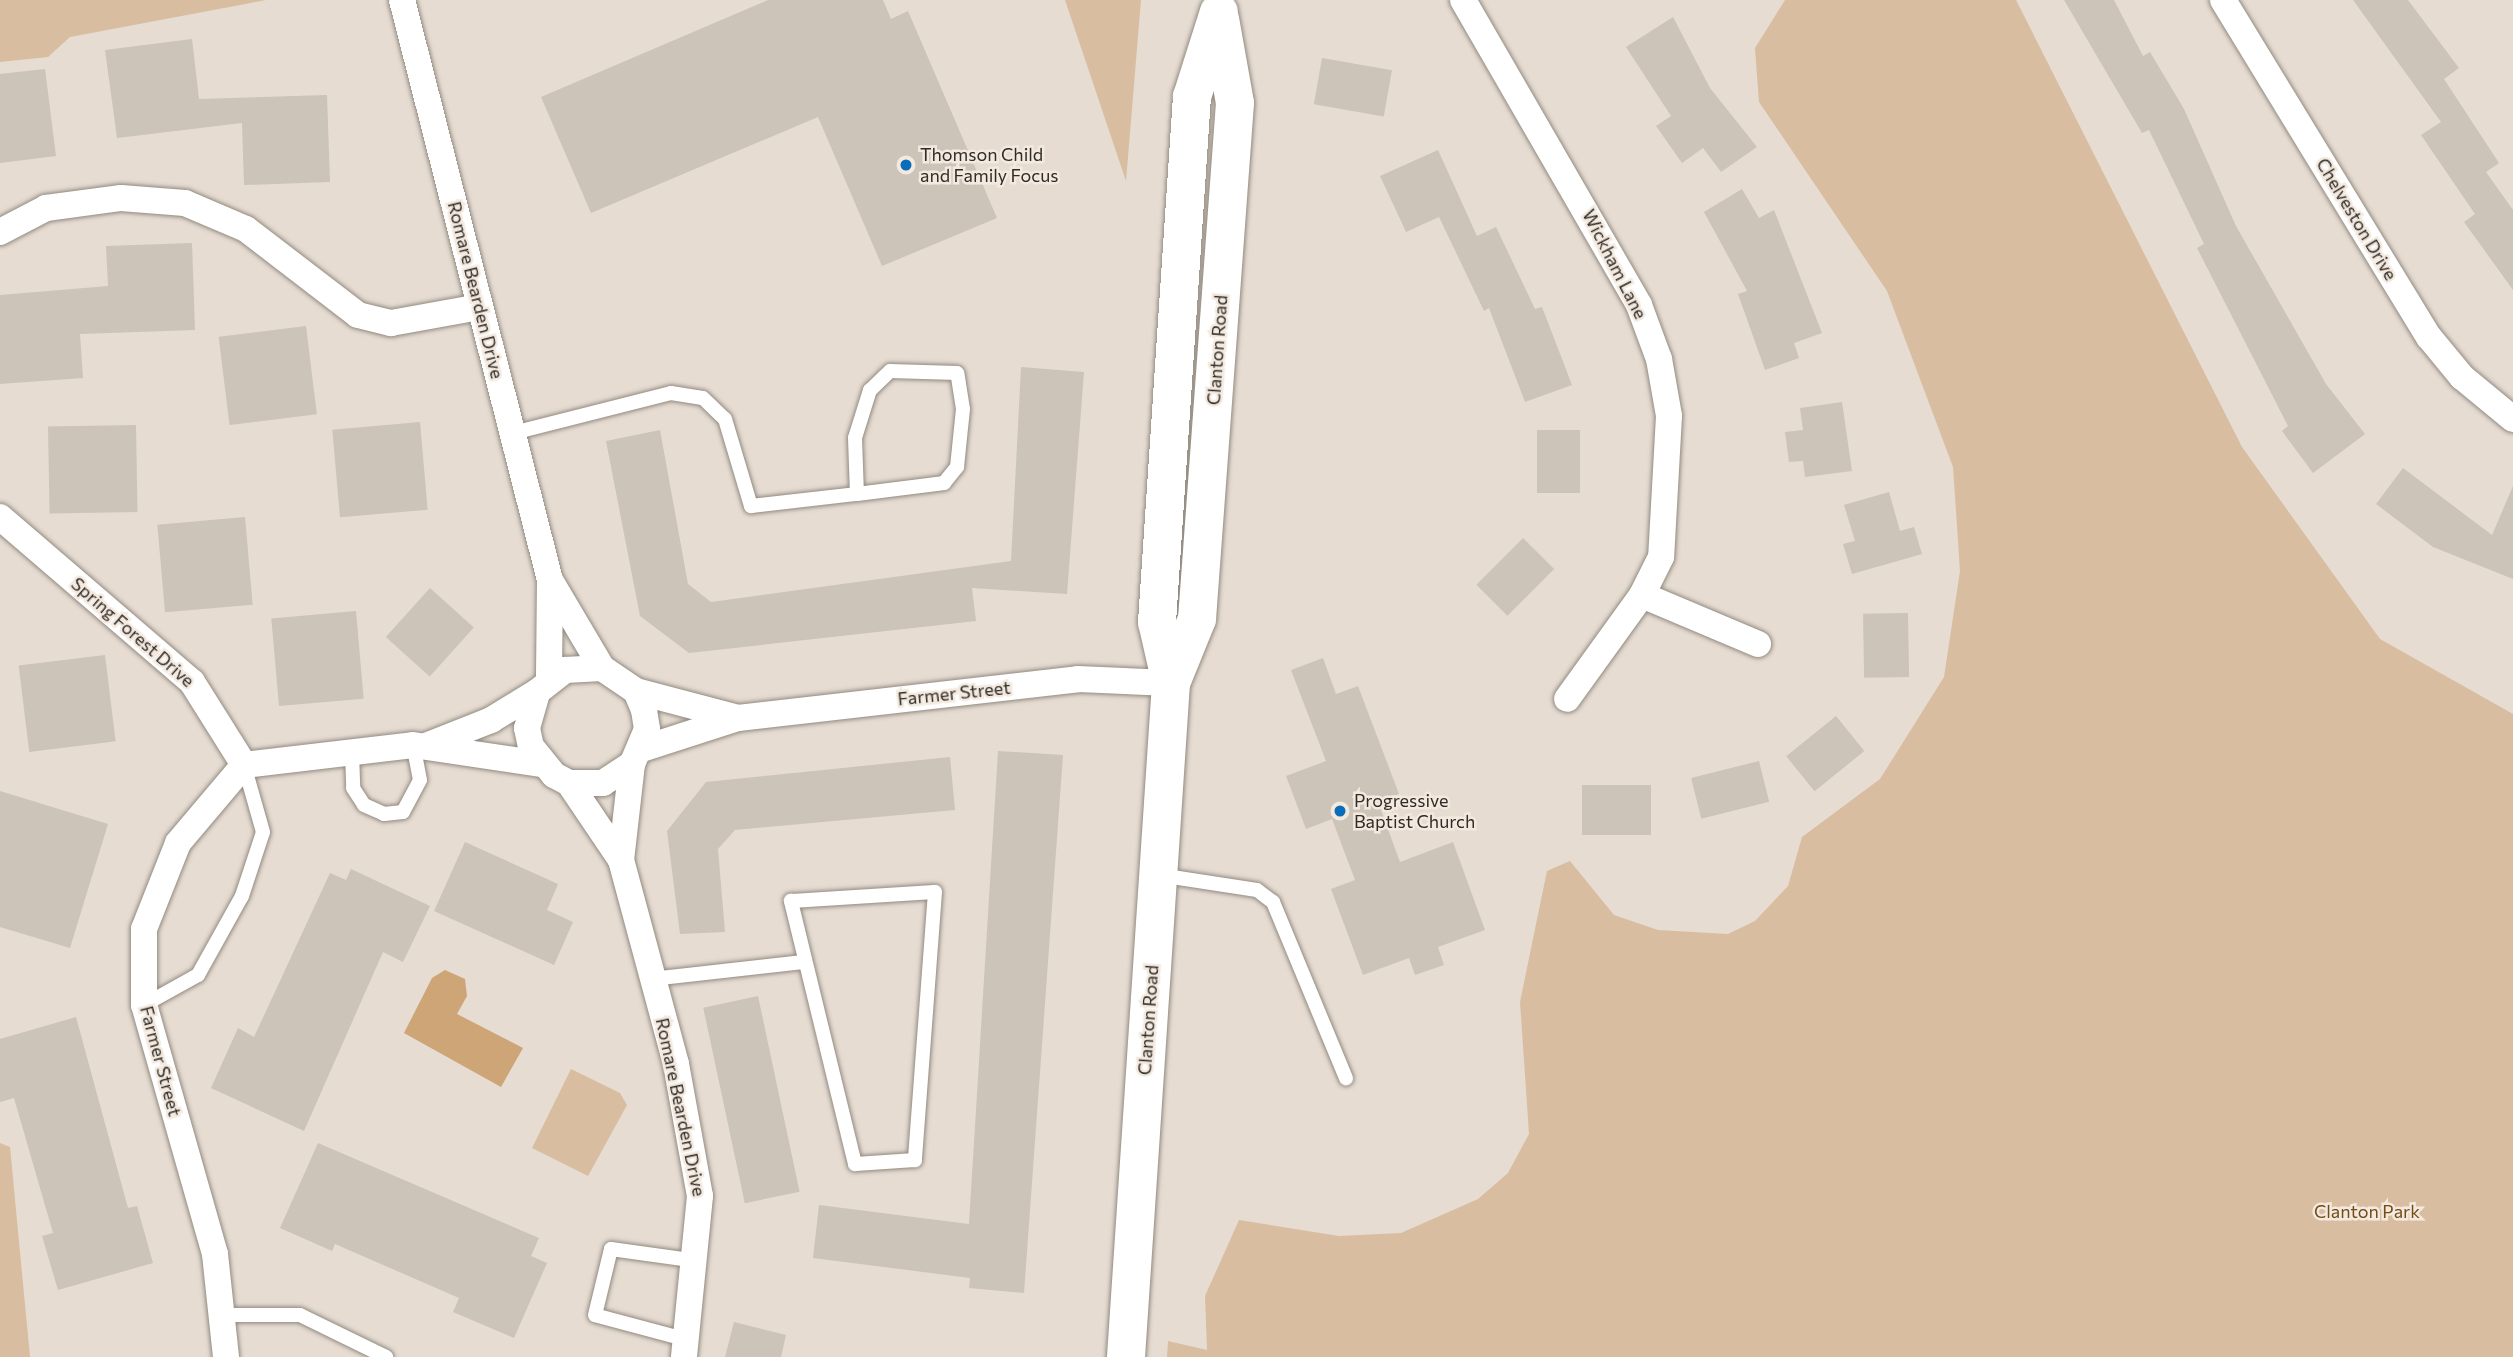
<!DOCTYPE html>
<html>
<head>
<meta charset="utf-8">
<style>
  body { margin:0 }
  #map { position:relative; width:2513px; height:1357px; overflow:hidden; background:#e6dcd2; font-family:Commissioner,sans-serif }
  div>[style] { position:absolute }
  .green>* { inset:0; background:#d8bda0 }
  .water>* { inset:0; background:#cda577 }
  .building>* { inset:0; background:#ccc3b9; transform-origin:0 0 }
  .roads { filter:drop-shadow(0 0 2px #928a80) drop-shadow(0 0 2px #928a80) }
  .service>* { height:14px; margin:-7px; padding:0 7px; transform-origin:7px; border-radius:7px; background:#fff }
  .minor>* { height:26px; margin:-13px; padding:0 13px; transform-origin:13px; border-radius:13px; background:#fff }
  .secondary>* { height:38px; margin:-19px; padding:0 19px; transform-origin:19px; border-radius:19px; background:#fff }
  .dots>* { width:19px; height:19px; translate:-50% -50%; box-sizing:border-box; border:4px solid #f3e9df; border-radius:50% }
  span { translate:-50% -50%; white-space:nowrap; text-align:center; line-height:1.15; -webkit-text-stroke:5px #f3e9df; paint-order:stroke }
  .poi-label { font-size:18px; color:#2f2c28 }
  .left { translate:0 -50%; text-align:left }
  .street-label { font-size:18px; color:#2f2c28 }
  .park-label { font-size:18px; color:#734b15 }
</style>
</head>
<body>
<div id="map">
  <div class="green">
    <i style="clip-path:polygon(0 0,266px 0,70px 37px,48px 57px,0 62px)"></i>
    <i style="clip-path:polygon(1065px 0,1141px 0,1126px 181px)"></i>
    <i style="clip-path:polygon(1785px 0,2016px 0,2242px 447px,2380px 639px,2513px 714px,2513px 1357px,1167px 1357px,1168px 1341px,1207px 1350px,1205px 1296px,1239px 1220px,1339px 1236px,1401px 1233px,1478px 1199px,1508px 1173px,1529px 1134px,1520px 1002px,1547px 871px,1570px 861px,1614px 915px,1658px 930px,1728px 934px,1755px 921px,1788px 886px,1802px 837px,1880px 779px,1944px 677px,1960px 571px,1953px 467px,1887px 291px,1759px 102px,1755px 48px)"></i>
    <i style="clip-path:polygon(571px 1069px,620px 1093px,627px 1105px,588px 1176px,532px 1148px)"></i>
    <i style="clip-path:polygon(0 1143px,10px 1147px,30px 1357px,0 1357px)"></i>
  </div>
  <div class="water">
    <i style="clip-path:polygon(445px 970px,465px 979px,467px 996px,457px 1014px,523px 1048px,501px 1087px,404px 1033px,432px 978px)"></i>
  </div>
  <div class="building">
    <i style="clip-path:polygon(768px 0,883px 0,891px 19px,908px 11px,997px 218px,882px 266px,818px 117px,591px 213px,541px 97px)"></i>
    <i style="clip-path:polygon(2064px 0,2114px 0,2143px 56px,2150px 52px,2184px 109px,2236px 226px,2326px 384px,2365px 434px,2313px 473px,2282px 431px,2288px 426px,2197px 248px,2204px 244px,2149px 130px,2142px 133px)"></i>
    <i style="clip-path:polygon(2353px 0,2408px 0,2459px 68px,2444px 79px,2499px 163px,2486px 172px,2513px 210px,2513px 290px,2464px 222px,2475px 214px,2421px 135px,2441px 122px)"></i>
    <i style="clip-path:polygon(1673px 17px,1710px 88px,1757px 147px,1721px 172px,1703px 148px,1682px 163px,1656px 126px,1671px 116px,1626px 47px)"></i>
    <i style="clip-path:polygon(192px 39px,199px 99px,327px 95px,330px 182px,244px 185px,242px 123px,117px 138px,105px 50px)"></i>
    <i style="left:1322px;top:58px;width:71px;height:47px;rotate:10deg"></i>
    <i style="clip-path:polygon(45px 69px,56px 156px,0 163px,0 74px)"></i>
    <i style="clip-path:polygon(1438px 150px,1477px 236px,1496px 227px,1535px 309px,1542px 307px,1572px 385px,1525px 402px,1489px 308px,1484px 311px,1439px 217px,1406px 232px,1380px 176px)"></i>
    <i style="clip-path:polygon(1742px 189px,1759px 218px,1774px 210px,1822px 333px,1794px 343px,1799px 358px,1765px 370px,1738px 294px,1747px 291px,1704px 212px)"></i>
    <i style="clip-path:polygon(192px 243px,195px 330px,80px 334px,83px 378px,0 384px,0 295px,108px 286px,106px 246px)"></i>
    <i style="left:306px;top:326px;width:89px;height:88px;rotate:83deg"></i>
    <i style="clip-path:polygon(1021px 367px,1084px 372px,1067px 594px,972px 588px,976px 621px,689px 653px,640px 616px,606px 441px,660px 430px,688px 584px,711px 602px,1011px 561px)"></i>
    <i style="clip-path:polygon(1842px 402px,1852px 471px,1805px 477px,1803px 461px,1789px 462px,1785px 432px,1803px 430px,1800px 408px)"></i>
    <i style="left:420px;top:422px;width:88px;height:88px;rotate:85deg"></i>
    <i style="left:136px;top:425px;width:87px;height:88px;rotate:89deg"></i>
    <i style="left:1537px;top:430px;width:43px;height:63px"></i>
    <i style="clip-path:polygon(2403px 468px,2492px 535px,2513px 486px,2513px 579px,2433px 547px,2376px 504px)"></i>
    <i style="clip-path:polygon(1889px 492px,1900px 531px,1914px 527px,1922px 554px,1852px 574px,1843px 544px,1855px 541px,1844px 505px)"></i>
    <i style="left:245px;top:517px;width:88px;height:88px;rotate:85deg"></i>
    <i style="left:1523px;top:538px;width:44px;height:66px;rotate:45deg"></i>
    <i style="left:430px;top:588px;width:59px;height:66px;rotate:42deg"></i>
    <i style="left:356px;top:611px;width:88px;height:85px;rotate:85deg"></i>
    <i style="left:1908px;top:613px;width:64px;height:45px;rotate:89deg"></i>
    <i style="left:105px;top:655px;width:87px;height:87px;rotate:83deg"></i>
    <i style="clip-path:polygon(1323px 658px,1336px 694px,1358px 686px,1399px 794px,1378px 802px,1400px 862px,1453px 842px,1485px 930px,1438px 947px,1444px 965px,1415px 975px,1409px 958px,1363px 975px,1331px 889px,1355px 880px,1332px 819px,1306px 829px,1286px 776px,1326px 761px,1291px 670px)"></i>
    <i style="left:1836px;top:716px;width:45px;height:64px;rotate:51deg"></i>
    <i style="clip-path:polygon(998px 751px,1063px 755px,1024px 1293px,969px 1288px,970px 1278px,813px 1258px,819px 1205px,969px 1224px)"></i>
    <i style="clip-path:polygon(950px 757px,955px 810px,735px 830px,718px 849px,725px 932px,680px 934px,667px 831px,706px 782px)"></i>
    <i style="left:1759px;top:761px;width:42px;height:70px;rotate:76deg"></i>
    <i style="left:1582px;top:785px;width:69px;height:50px"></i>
    <i style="clip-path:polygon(0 791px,108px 824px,70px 948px,0 927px)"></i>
    <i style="clip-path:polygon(465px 842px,558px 884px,547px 910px,573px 922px,554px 965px,434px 911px)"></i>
    <i style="clip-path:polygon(351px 869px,430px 906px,403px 962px,383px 952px,304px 1131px,211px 1088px,238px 1028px,254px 1037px,330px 873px,346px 880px)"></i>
    <i style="left:758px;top:996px;width:200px;height:56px;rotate:78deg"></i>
    <i style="clip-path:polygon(76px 1017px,128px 1208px,137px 1206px,153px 1263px,58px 1290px,42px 1236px,53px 1233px,14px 1098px,0 1102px,0 1039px)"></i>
    <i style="clip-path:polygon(318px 1143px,539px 1238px,531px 1256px,547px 1263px,514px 1338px,453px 1312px,459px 1298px,335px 1244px,332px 1251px,280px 1228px)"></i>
    <i style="clip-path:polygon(734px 1322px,786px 1335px,781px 1357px,725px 1357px)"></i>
  </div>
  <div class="roads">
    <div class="service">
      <i style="left:513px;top:433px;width:163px;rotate:-14.2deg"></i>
      <i style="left:671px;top:393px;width:32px;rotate:9deg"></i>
      <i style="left:703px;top:398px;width:30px;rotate:44deg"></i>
      <i style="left:725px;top:419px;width:91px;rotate:73.4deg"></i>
      <i style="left:751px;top:506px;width:107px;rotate:-6.5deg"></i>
      <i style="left:857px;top:494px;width:88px;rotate:-7.2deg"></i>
      <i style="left:944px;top:483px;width:21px;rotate:-51deg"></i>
      <i style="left:957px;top:467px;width:58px;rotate:-84.1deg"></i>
      <i style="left:963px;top:409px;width:36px;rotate:-99deg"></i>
      <i style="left:957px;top:373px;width:67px;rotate:-178.3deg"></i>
      <i style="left:890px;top:371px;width:28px;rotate:136deg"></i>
      <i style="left:870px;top:390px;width:50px;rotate:107.4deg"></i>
      <i style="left:855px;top:438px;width:56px;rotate:88deg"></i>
      <i style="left:352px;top:752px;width:36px;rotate:88deg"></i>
      <i style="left:353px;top:788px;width:20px;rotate:57deg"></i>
      <i style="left:364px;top:805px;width:22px;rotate:24deg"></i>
      <i style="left:384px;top:814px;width:19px;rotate:-6deg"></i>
      <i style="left:403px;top:812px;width:36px;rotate:-62deg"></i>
      <i style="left:420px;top:780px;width:36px;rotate:-101deg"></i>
      <i style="left:1159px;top:875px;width:99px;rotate:8.7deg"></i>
      <i style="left:1257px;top:890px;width:20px;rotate:37deg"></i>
      <i style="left:1273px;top:902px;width:191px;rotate:67.5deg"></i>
      <i style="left:935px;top:892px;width:269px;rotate:94.3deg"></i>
      <i style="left:915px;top:1160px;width:60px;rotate:176.2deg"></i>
      <i style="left:855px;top:1164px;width:271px;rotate:-103.7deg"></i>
      <i style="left:791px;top:901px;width:144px;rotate:-3.6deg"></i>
      <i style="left:652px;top:979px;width:152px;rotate:-6.4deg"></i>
      <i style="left:144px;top:1005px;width:62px;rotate:-29.1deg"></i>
      <i style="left:198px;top:975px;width:90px;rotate:-60.9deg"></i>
      <i style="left:242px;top:896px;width:67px;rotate:-71.8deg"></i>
      <i style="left:263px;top:832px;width:70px;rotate:-105.8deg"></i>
      <i style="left:223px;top:1315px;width:77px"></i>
      <i style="left:300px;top:1315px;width:96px;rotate:26deg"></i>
      <i style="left:688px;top:1340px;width:96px;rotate:-165deg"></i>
      <i style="left:595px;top:1315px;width:68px;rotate:-76.4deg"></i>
      <i style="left:611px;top:1249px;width:87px;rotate:7.9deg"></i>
    </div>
    <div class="minor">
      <i style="left:402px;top:0;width:599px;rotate:75.69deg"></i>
      <i style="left:550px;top:580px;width:99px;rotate:90.6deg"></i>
      <i style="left:1463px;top:0;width:352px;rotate:60deg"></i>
      <i style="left:1639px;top:305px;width:58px;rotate:69.7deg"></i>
      <i style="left:1659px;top:359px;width:58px;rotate:80deg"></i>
      <i style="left:1669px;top:416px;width:141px;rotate:93.2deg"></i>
      <i style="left:1661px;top:557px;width:42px;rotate:116.6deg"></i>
      <i style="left:1642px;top:595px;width:128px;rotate:125.8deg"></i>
      <i style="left:2223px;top:0;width:395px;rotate:58.6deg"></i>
      <i style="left:2429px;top:337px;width:52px;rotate:50.5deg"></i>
      <i style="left:2462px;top:377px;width:66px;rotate:39.5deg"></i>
      <i style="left:0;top:232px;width:52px;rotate:-27.6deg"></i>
      <i style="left:46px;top:208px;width:76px;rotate:-7.6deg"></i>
      <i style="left:121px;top:198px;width:64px;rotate:4.5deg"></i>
      <i style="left:185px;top:203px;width:66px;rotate:23.1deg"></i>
      <i style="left:246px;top:229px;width:141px;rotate:37.5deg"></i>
      <i style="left:358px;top:315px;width:34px;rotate:14deg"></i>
      <i style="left:391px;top:323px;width:90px;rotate:-10.2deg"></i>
      <i style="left:0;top:517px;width:253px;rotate:40.7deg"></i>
      <i style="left:192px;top:682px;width:98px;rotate:57.9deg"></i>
      <i style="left:550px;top:580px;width:102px;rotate:59.4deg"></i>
      <i style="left:1642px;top:595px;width:126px;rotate:22.9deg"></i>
      <i style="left:636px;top:691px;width:106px;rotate:14.8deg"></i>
      <i style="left:428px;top:745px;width:68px;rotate:-21.6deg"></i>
      <i style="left:491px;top:720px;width:54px;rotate:-31.3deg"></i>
      <i style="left:642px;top:749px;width:101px;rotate:-17.9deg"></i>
      <i style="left:738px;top:718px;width:342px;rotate:-6.5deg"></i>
      <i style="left:1078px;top:679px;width:93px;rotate:2.5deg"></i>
      <i style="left:632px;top:764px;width:35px;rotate:147deg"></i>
      <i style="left:603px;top:783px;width:34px;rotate:180deg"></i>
      <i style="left:569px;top:783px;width:17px;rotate:-152deg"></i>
      <i style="left:554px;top:775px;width:36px;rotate:-129deg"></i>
      <i style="left:531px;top:747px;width:19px;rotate:-102deg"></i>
      <i style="left:527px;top:728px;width:37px;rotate:-74deg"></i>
      <i style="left:537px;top:692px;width:36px;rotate:-38deg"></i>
      <i style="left:565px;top:670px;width:37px;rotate:-3deg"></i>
      <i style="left:602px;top:668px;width:41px;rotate:34.1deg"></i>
      <i style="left:636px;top:691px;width:21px;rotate:67deg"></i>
      <i style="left:644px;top:710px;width:19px;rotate:81deg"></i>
      <i style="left:647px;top:729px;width:38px;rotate:113deg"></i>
      <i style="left:632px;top:764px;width:97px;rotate:96.5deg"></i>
      <i style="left:621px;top:860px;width:211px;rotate:74.9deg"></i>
      <i style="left:676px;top:1064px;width:134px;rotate:79.7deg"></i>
      <i style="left:700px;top:1196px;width:162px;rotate:95.7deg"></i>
      <i style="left:569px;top:783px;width:93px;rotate:56deg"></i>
      <i style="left:226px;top:1357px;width:104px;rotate:-96.1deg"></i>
      <i style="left:215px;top:1254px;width:259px;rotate:-105.9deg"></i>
      <i style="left:144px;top:1005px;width:76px;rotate:-90deg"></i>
      <i style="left:144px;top:929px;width:92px;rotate:-68.4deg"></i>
      <i style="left:178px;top:843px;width:102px;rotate:-49.8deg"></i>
      <i style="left:244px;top:765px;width:170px;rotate:-6.7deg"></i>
      <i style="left:413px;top:745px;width:129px;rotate:8.4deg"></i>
    </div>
    <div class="secondary">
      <i style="left:1171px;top:683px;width:69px;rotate:-67.9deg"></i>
      <i style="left:1197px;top:619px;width:517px;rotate:-85.79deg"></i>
      <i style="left:1235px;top:103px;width:85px;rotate:-100.1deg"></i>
      <i style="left:1126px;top:1357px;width:676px;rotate:-86.18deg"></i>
      <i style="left:1171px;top:683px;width:63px;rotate:-102.9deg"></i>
      <i style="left:1157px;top:622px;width:526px;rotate:-86.19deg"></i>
      <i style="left:1192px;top:97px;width:89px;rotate:-72.4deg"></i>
    </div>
  </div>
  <div class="dots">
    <i style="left:906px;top:165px;background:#096db9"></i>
    <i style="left:1340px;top:811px;background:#096db9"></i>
  </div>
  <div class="poi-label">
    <span class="left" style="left:920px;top:165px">Thomson Child<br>and Family Focus</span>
    <span class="left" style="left:1354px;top:811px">Progressive<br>Baptist Church</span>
  </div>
  <div class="street-label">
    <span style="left:2357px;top:219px;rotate:59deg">Chelveston Drive</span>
    <span style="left:1615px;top:264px;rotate:63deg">Wickham Lane</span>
    <span style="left:476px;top:290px;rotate:76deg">Romare Bearden Drive</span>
    <span style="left:1217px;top:350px;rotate:-86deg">Clanton Road</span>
    <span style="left:133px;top:632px;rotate:41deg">Spring Forest Drive</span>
    <span style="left:954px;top:693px;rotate:-6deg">Farmer Street</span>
    <span style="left:1148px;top:1020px;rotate:-86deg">Clanton Road</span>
    <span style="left:161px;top:1061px;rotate:75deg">Farmer Street</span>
    <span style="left:681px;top:1107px;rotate:78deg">Romare Bearden Drive</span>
  </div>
  <div class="park-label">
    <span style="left:2367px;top:1211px">Clanton Park</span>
  </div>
</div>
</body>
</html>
